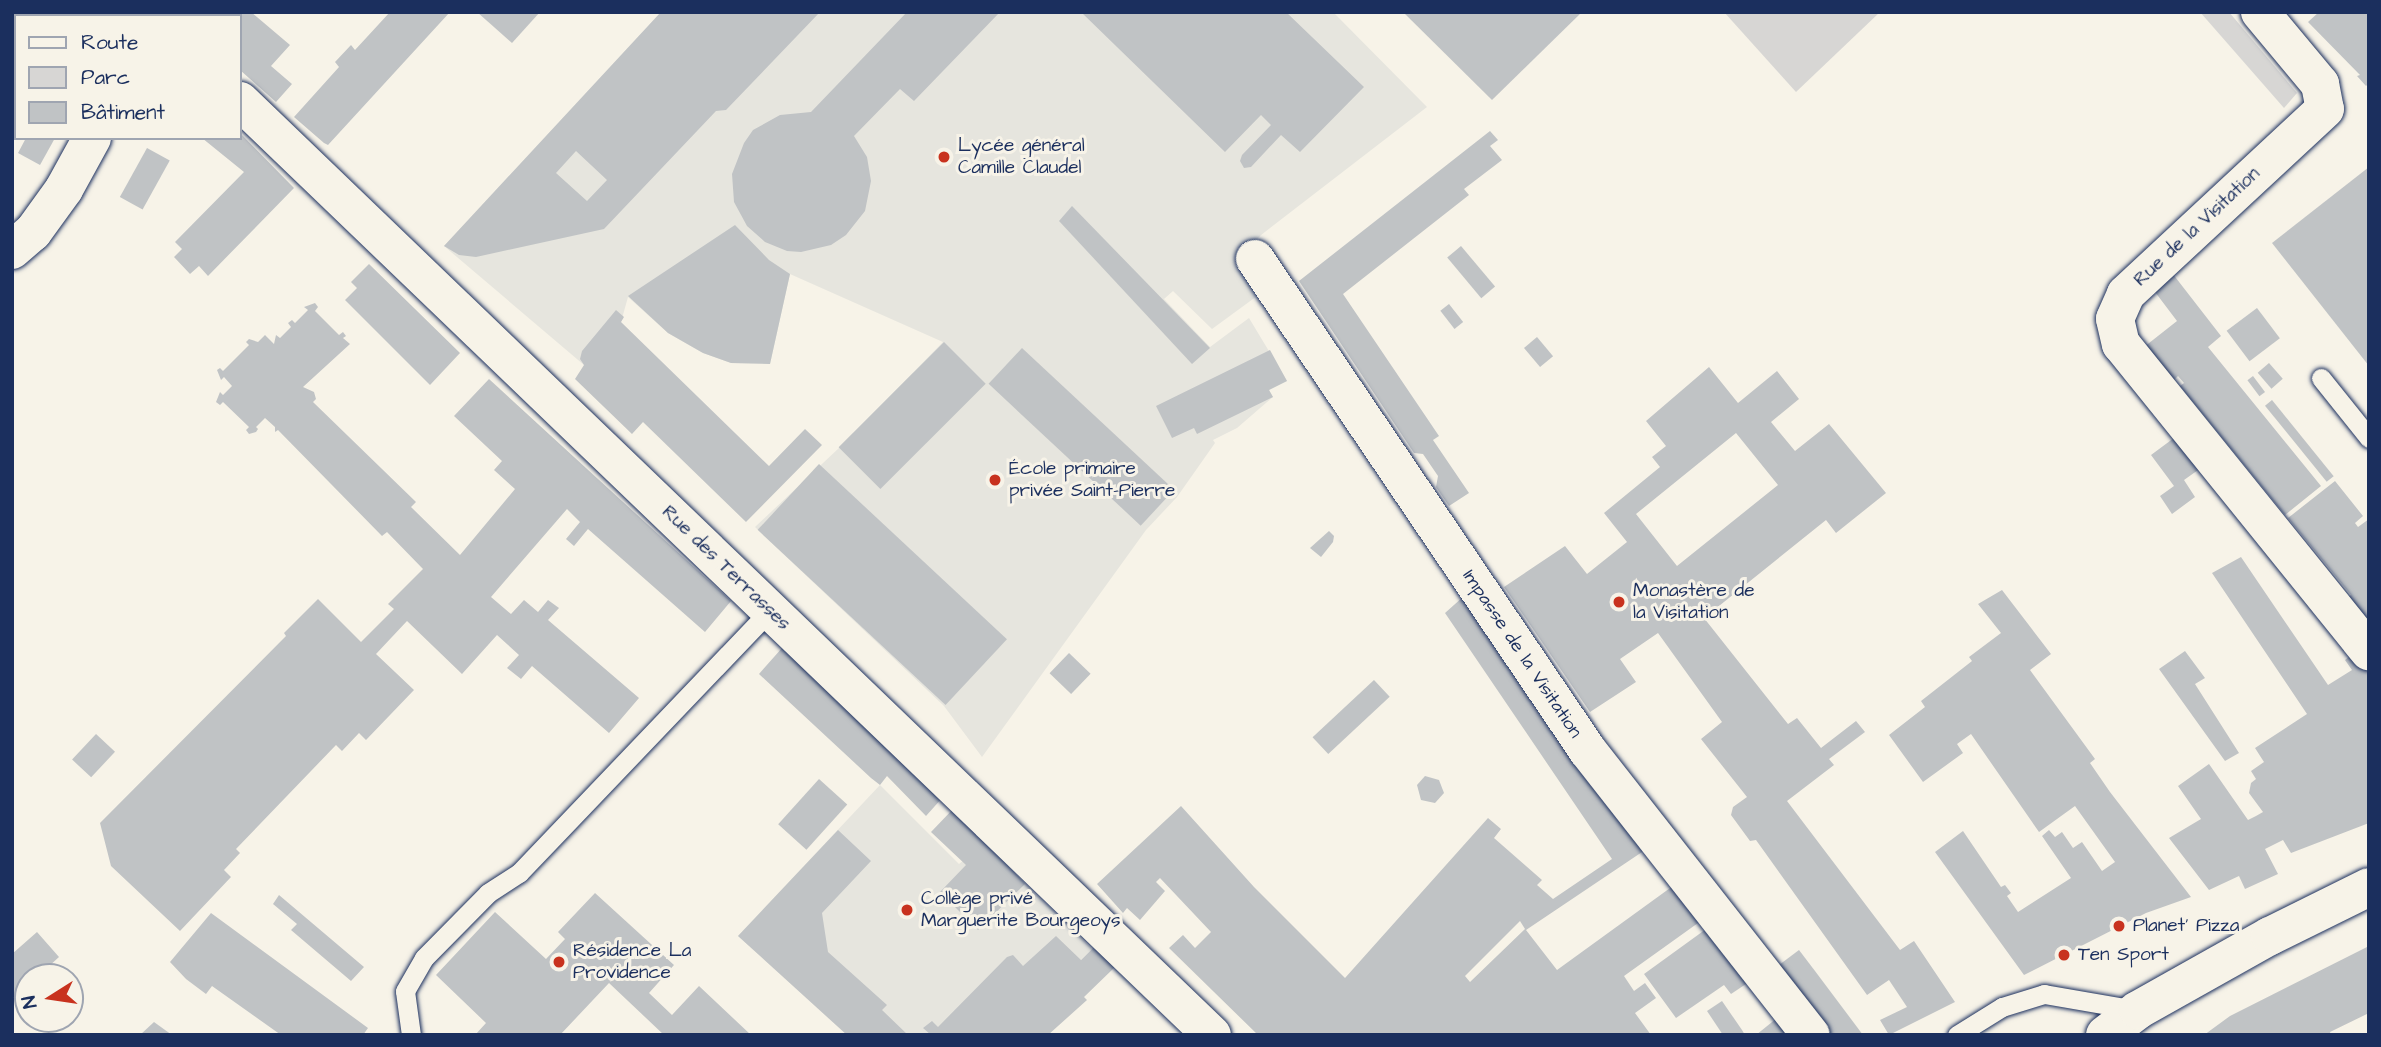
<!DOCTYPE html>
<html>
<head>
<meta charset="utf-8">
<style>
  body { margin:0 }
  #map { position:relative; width:2381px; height:1047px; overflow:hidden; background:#f7f3e8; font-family:"Architects Daughter",sans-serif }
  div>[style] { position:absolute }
  .built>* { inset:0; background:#e6e5de }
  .green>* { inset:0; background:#d7d6d4 }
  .building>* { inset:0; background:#c0c3c5; transform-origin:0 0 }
  .roads { filter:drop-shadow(0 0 2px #1b2f5e) drop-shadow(0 0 2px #1b2f5e) }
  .service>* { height:19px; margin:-9.5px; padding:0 9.5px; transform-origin:9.5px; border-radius:9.5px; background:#f7f3e8 }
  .minor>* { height:38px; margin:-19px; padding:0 19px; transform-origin:19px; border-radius:19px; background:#f7f3e8 }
  .tertiary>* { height:38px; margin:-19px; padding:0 19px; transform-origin:19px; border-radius:19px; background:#f7f3e8 }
  .secondary>* { height:38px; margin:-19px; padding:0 19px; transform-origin:19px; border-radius:19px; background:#f7f3e8 }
  .dots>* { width:19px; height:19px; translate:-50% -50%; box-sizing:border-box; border:4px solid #f7f3e8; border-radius:50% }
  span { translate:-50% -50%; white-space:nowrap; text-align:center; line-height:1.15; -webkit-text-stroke:6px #f7f3e8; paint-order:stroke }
  .poi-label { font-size:19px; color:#1b2f5e }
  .left { translate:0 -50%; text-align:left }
  .street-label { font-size:19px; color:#1b2f5e }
  .frame { position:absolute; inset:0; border:14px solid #1b2f5e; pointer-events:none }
  .legend { position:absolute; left:14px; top:14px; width:228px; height:126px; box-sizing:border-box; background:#f7f3e8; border:2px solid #9fa5b1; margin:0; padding:9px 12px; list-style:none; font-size:21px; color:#1b2f5e }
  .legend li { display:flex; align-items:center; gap:14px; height:35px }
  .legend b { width:35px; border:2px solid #9fa5b1 }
  .north { position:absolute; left:14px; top:963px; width:70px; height:70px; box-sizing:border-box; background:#f7f3e8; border:2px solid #9fa5b1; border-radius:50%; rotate:258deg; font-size:19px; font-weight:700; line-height:28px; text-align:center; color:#1b2f5e }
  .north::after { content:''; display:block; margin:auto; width:24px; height:32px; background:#c8321e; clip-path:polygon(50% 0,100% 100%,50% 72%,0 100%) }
</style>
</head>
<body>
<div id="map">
  <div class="built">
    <i style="clip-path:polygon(661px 12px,1333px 12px,1427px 107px,1261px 235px,1243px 254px,1268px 288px,1212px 329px,1173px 291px,1164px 299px,1210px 347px,1249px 318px,1287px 381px,1269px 390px,1273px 397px,1237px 428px,1213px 440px,1215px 443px,1177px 497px,1146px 530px,982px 757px,944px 706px,755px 527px,839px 448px,943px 342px,790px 274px,770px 364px,731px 363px,703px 353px,668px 333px,628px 297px,621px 322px,584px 365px,444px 246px)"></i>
    <i style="clip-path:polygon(880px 785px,959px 864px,984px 843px,1092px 949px,1001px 1035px,847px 1035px,738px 936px)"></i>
  </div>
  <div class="green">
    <i style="clip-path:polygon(1724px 12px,1880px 12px,1796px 92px)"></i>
    <i style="clip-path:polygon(2200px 12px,2229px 12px,2297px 93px,2284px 108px)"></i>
  </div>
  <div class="building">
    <i style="left:28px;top:12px;width:85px;height:4px"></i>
    <i style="clip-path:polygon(226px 12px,251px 12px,290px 45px,271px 66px,292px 84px,276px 102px,240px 70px,240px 16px,223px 16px)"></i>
    <i style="clip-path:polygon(390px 12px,450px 12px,328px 145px,324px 143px,294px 117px,339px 67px,335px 62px,351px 45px,355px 50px)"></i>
    <i style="clip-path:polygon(477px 12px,540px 12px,512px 43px)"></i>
    <i style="clip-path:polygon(evenodd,661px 12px,820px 12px,726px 110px,716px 111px,604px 229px,476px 257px,459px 255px,444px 246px,661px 12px,576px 151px,607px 180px,587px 201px,556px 173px,576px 151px)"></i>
    <i style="clip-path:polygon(907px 12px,1000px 12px,914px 101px,900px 89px,854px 136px,867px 157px,871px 181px,865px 211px,846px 235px,831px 245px,801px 252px,787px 251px,765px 242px,747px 226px,734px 202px,732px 174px,744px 143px,753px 130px,780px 115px,811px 112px)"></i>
    <i style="clip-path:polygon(1081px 12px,1286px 12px,1364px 87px,1300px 152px,1281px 135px,1251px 167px,1244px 168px,1240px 161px,1242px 155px,1271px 125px,1261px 115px,1225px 152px)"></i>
    <i style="clip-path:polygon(1403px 12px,1582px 12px,1492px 100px)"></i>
    <i style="clip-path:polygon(2319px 12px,2365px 12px,2369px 16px,2369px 83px,2366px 86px,2357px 76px,2360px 75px,2308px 22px)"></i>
    <i style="left:12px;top:21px;width:4px;height:90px;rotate:27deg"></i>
    <i style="clip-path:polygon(1490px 131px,1498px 140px,1490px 146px,1502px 160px,1464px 189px,1469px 195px,1343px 294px,1439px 436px,1433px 440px,1469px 493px,1449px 506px,1436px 487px,1438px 476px,1423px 454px,1414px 453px,1299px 281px)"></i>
    <i style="clip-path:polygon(240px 133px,294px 188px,208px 276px,199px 266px,190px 274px,174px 257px,182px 249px,175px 242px,244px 172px,202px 138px,240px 138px)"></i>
    <i style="clip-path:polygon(26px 138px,55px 138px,40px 165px,18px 153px)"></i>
    <i style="left:147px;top:148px;width:26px;height:56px;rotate:29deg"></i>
    <i style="clip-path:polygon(2369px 167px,2369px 366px,2272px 243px)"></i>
    <i style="clip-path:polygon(1072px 206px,1210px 348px,1192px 364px,1059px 221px)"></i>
    <i style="clip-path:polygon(735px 225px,769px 260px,790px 274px,770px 364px,731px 363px,703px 353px,668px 333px,628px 296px)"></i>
    <i style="left:1461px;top:246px;width:53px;height:18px;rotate:50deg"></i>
    <i style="clip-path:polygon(369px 264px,460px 353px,430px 385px,345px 300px,357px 288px,351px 282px)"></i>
    <i style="clip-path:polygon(2169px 269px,2221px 336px,2208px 347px,2321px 486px,2285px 515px,2180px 386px,2184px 383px,2178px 376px,2172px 382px,2144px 347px,2177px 321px,2152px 288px)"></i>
    <i style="clip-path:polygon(315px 303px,318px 307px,315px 311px,339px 335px,343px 332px,346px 336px,343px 338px,350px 344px,303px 387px,314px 392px,316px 399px,313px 402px,416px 502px,411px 507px,460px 555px,515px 489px,494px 470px,502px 461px,454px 416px,489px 379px,731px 601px,705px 632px,588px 529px,574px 546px,566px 539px,580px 522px,567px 509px,491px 597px,511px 614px,524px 600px,538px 612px,548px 600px,559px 608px,548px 620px,639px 698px,609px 733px,532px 666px,521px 679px,507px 668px,519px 655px,497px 635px,462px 674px,407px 621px,376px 654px,414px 690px,366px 740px,359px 733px,342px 751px,336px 745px,236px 849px,240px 853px,224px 870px,231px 877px,180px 931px,111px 866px,100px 823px,286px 636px,284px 633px,318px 599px,361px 642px,394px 609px,388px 604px,423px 569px,387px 532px,382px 536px,278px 430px,275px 432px,275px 427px,265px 418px,256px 427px,258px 429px,256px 432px,249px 434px,246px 430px,249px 427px,223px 402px,220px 405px,216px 402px,220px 392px,223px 395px,232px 386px,224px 377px,221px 380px,217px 370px,220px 368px,223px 371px,249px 345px,246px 342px,249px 339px,258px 342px,265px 335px,274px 344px,276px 335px,280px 338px,291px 327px,288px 323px,292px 320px,295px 323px,308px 310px,304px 307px)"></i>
    <i style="left:1449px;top:304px;width:23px;height:11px;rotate:52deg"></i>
    <i style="left:2257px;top:308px;width:38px;height:38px;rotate:53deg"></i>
    <i style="clip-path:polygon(616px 310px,624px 317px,621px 322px,769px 466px,805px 429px,822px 445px,746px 522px,643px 422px,632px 434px,575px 379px,584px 365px,580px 359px,582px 351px)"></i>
    <i style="left:1537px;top:337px;width:25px;height:17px;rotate:50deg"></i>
    <i style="left:944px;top:342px;width:59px;height:149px;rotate:45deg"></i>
    <i style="left:1022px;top:348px;width:208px;height:49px;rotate:43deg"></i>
    <i style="clip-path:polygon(1270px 350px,1287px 381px,1269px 390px,1273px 397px,1197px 434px,1194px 428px,1172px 438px,1156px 406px)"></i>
    <i style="left:2269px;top:363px;width:21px;height:15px;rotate:49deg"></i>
    <i style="clip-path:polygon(evenodd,1709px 367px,1738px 403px,1777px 371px,1799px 399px,1771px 422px,1795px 451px,1829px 424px,1886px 493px,1836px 533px,1826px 520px,1704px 618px,1788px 724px,1797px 718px,1821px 748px,1856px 721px,1865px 732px,1829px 759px,1834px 765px,1787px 801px,1900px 950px,1914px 941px,1955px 1002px,1889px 1035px,1880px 1020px,1907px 1007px,1889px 980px,1867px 995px,1756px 840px,1750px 841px,1731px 815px,1733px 807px,1747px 797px,1701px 739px,1722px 722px,1658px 633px,1620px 659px,1636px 682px,1590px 712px,1504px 587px,1565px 546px,1587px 574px,1627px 542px,1604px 513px,1660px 467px,1652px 457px,1666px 446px,1646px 421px,1709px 367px,1736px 433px,1778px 485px,1677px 566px,1636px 514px,1736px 433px)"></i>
    <i style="left:2253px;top:376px;width:20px;height:7px;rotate:53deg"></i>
    <i style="left:2272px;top:400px;width:98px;height:9px;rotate:51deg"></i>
    <i style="clip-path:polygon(2178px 435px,2208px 463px,2184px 480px,2195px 497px,2172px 514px,2160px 496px,2174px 486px,2151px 455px)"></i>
    <i style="left:819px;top:464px;width:257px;height:90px;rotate:43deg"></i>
    <i style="clip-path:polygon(2335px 481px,2363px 516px,2355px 523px,2358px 527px,2369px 519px,2369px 624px,2348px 597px,2351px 595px,2288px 518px)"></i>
    <i style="clip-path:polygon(1329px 531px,1334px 536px,1333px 542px,1321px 557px,1310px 548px)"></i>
    <i style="clip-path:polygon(2241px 557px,2328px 685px,2352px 670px,2345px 660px,2355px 652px,2369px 669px,2369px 823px,2291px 853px,2283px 840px,2265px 849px,2278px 874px,2245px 889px,2239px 876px,2209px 890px,2169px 838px,2201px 819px,2178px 786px,2209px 764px,2248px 820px,2256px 816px,2263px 812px,2249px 793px,2251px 783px,2256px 779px,2251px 771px,2264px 762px,2255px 748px,2307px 714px,2212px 573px)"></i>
    <i style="clip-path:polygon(evenodd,1473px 588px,1651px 846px,1526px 930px,1557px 970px,1677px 883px,1705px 918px,1624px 976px,1634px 991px,1645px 983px,1656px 998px,1635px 1013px,1651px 1035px,1258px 1035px,1169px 948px,1183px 935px,1195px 948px,1211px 932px,1160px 878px,1156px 882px,1165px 891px,1140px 920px,1127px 908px,1123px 913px,1097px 884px,1181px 806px,1254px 887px,1345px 978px,1488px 818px,1501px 829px,1494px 838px,1542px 880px,1537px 885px,1553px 899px,1612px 859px,1445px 613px,1473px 588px,1520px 921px,1525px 929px,1470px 982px,1465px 976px,1520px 921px)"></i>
    <i style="clip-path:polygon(2002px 590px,2051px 654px,2030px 670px,2095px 759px,2090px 763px,2110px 792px,2191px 897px,2146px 913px,2024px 975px,1935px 852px,1963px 831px,2001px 887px,2005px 885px,2011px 893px,2007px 896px,2018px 912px,2071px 878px,2042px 836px,2049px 830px,2055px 837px,2062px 832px,2073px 848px,2082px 842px,2102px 871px,2115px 862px,2075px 806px,2039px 832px,1971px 734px,1957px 744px,1963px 753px,1923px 782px,1889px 735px,1925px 707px,1921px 701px,1972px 661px,1969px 657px,2001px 633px,1978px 604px)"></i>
    <i style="clip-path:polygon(782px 648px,943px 797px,926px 816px,887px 776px,880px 785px,871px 778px,759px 674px)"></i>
    <i style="clip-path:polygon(2185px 651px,2205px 678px,2195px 684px,2239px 753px,2225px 761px,2159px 669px)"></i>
    <i style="left:1069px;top:653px;width:30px;height:28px;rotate:44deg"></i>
    <i style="left:1374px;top:680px;width:23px;height:84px;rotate:47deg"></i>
    <i style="left:96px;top:734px;width:26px;height:35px;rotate:43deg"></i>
    <i style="clip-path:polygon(1425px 776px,1439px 780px,1444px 793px,1435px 803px,1421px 800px,1417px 785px)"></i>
    <i style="left:819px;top:779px;width:38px;height:61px;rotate:42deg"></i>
    <i style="clip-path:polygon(954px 808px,1025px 884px,978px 930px,940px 892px,966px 865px,931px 832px)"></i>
    <i style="clip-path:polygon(838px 830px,871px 861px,822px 913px,828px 952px,887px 1005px,882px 1010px,908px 1035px,847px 1035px,738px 936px)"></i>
    <i style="clip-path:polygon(595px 893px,674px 965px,649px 993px,672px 1015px,699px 986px,751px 1035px,664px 1035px,609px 983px,560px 1035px,475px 1035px,486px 1023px,436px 975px,495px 912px,546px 959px,565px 939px,558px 932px)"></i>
    <i style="clip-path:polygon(279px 895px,364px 967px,351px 981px,291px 930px,297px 924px,273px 904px)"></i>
    <i style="clip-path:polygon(211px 913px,368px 1028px,363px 1035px,281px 1035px,212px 986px,206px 994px,186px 979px,170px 962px)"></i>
    <i style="clip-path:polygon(1713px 924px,1755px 978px,1731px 994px,1724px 985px,1676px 1018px,1644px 974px)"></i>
    <i style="clip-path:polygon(37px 932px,59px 957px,37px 977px,28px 977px,28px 985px,12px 1000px,12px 954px)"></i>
    <i style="clip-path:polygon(1056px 936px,1081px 960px,1094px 947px,1115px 967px,1084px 997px,1087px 1000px,1048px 1035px,931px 1035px,923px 1028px,932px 1021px,938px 1027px,1007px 957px,1013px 955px,1023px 966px)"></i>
    <i style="clip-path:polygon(2369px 946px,2369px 1013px,2330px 1032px,2331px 1035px,2204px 1035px,2230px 1016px)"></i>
    <i style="clip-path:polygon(1799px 950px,1815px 971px,1863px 1035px,1826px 1035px,1775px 968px)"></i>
    <i style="clip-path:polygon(1722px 1001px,1742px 1030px,1745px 1035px,1723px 1035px,1707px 1011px)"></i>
    <i style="clip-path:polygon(1782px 1014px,1798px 1035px,1756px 1035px)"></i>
    <i style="clip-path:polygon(154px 1022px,172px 1035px,140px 1035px)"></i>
  </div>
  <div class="roads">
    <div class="service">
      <i style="left:2321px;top:378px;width:77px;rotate:51.3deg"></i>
      <i style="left:411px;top:1035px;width:44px;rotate:-97.8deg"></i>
      <i style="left:405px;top:991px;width:38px;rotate:-60deg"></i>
      <i style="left:424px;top:958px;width:91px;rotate:-45.4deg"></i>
      <i style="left:488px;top:893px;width:37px;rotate:-33deg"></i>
      <i style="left:519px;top:873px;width:364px;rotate:-46.3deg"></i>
      <i style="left:1957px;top:1035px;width:53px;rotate:-31.9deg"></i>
      <i style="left:2002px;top:1007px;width:44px;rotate:-17.2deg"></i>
      <i style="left:2044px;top:994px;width:94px;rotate:9.8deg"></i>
    </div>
    <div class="minor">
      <i style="left:2260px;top:12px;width:94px;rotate:50.2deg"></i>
      <i style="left:2320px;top:84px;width:25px;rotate:79deg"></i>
      <i style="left:2325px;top:109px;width:272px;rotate:137.1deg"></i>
      <i style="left:2126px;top:294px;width:27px;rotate:114deg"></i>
      <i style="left:2115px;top:319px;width:26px;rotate:77deg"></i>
      <i style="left:2121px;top:344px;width:395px;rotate:51.1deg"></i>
      <i style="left:240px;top:101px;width:1348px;rotate:43.86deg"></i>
      <i style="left:1255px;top:259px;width:594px;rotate:55.91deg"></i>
      <i style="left:1588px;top:751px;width:361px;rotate:51.9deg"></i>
    </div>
    <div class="tertiary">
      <i style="left:163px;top:16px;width:5px;rotate:-53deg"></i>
      <i style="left:12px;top:250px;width:28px;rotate:-41deg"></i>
      <i style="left:33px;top:232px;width:53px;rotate:-54.2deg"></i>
      <i style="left:64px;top:189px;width:58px;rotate:-61.2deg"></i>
    </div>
    <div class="secondary">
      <i style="left:2105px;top:1035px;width:41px;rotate:-37.1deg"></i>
      <i style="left:2138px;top:1010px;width:151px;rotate:-29.3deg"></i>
      <i style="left:2270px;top:936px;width:110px;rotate:-26.3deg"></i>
    </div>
  </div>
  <div class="dots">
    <i style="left:944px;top:157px;background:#c8321e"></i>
    <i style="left:995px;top:480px;background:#c8321e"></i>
    <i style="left:1619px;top:602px;background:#c8321e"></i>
    <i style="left:907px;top:910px;background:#c8321e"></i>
    <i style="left:2119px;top:926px;background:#c8321e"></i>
    <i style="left:2064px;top:955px;background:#c8321e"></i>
    <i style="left:559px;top:962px;background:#c8321e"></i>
  </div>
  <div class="poi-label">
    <span class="left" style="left:958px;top:157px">Lycée général<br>Camille Claudel</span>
    <span class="left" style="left:1009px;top:480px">École primaire<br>privée Saint-Pierre</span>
    <span class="left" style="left:1633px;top:602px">Monastère de<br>la Visitation</span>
    <span class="left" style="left:921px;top:910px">Collège privé<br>Marguerite Bourgeoys</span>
    <span class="left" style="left:2133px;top:926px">Planet' Pizza</span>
    <span class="left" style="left:573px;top:962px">Résidence La<br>Providence</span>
    <span class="left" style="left:2078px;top:955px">Ten Sport</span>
  </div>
  <div class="street-label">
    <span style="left:2197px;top:227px;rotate:-43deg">Rue de la Visitation</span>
    <span style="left:726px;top:568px;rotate:44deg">Rue des Terrasses</span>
    <span style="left:1522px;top:654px;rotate:56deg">Impasse de la Visitation</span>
  </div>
  <div class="frame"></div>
  <ul class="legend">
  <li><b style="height:9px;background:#f7f3e8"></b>Route</li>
  <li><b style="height:19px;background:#d7d6d4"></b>Parc</li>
  <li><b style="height:19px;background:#c0c3c5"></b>Bâtiment</li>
  </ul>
  <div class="north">N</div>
</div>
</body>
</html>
